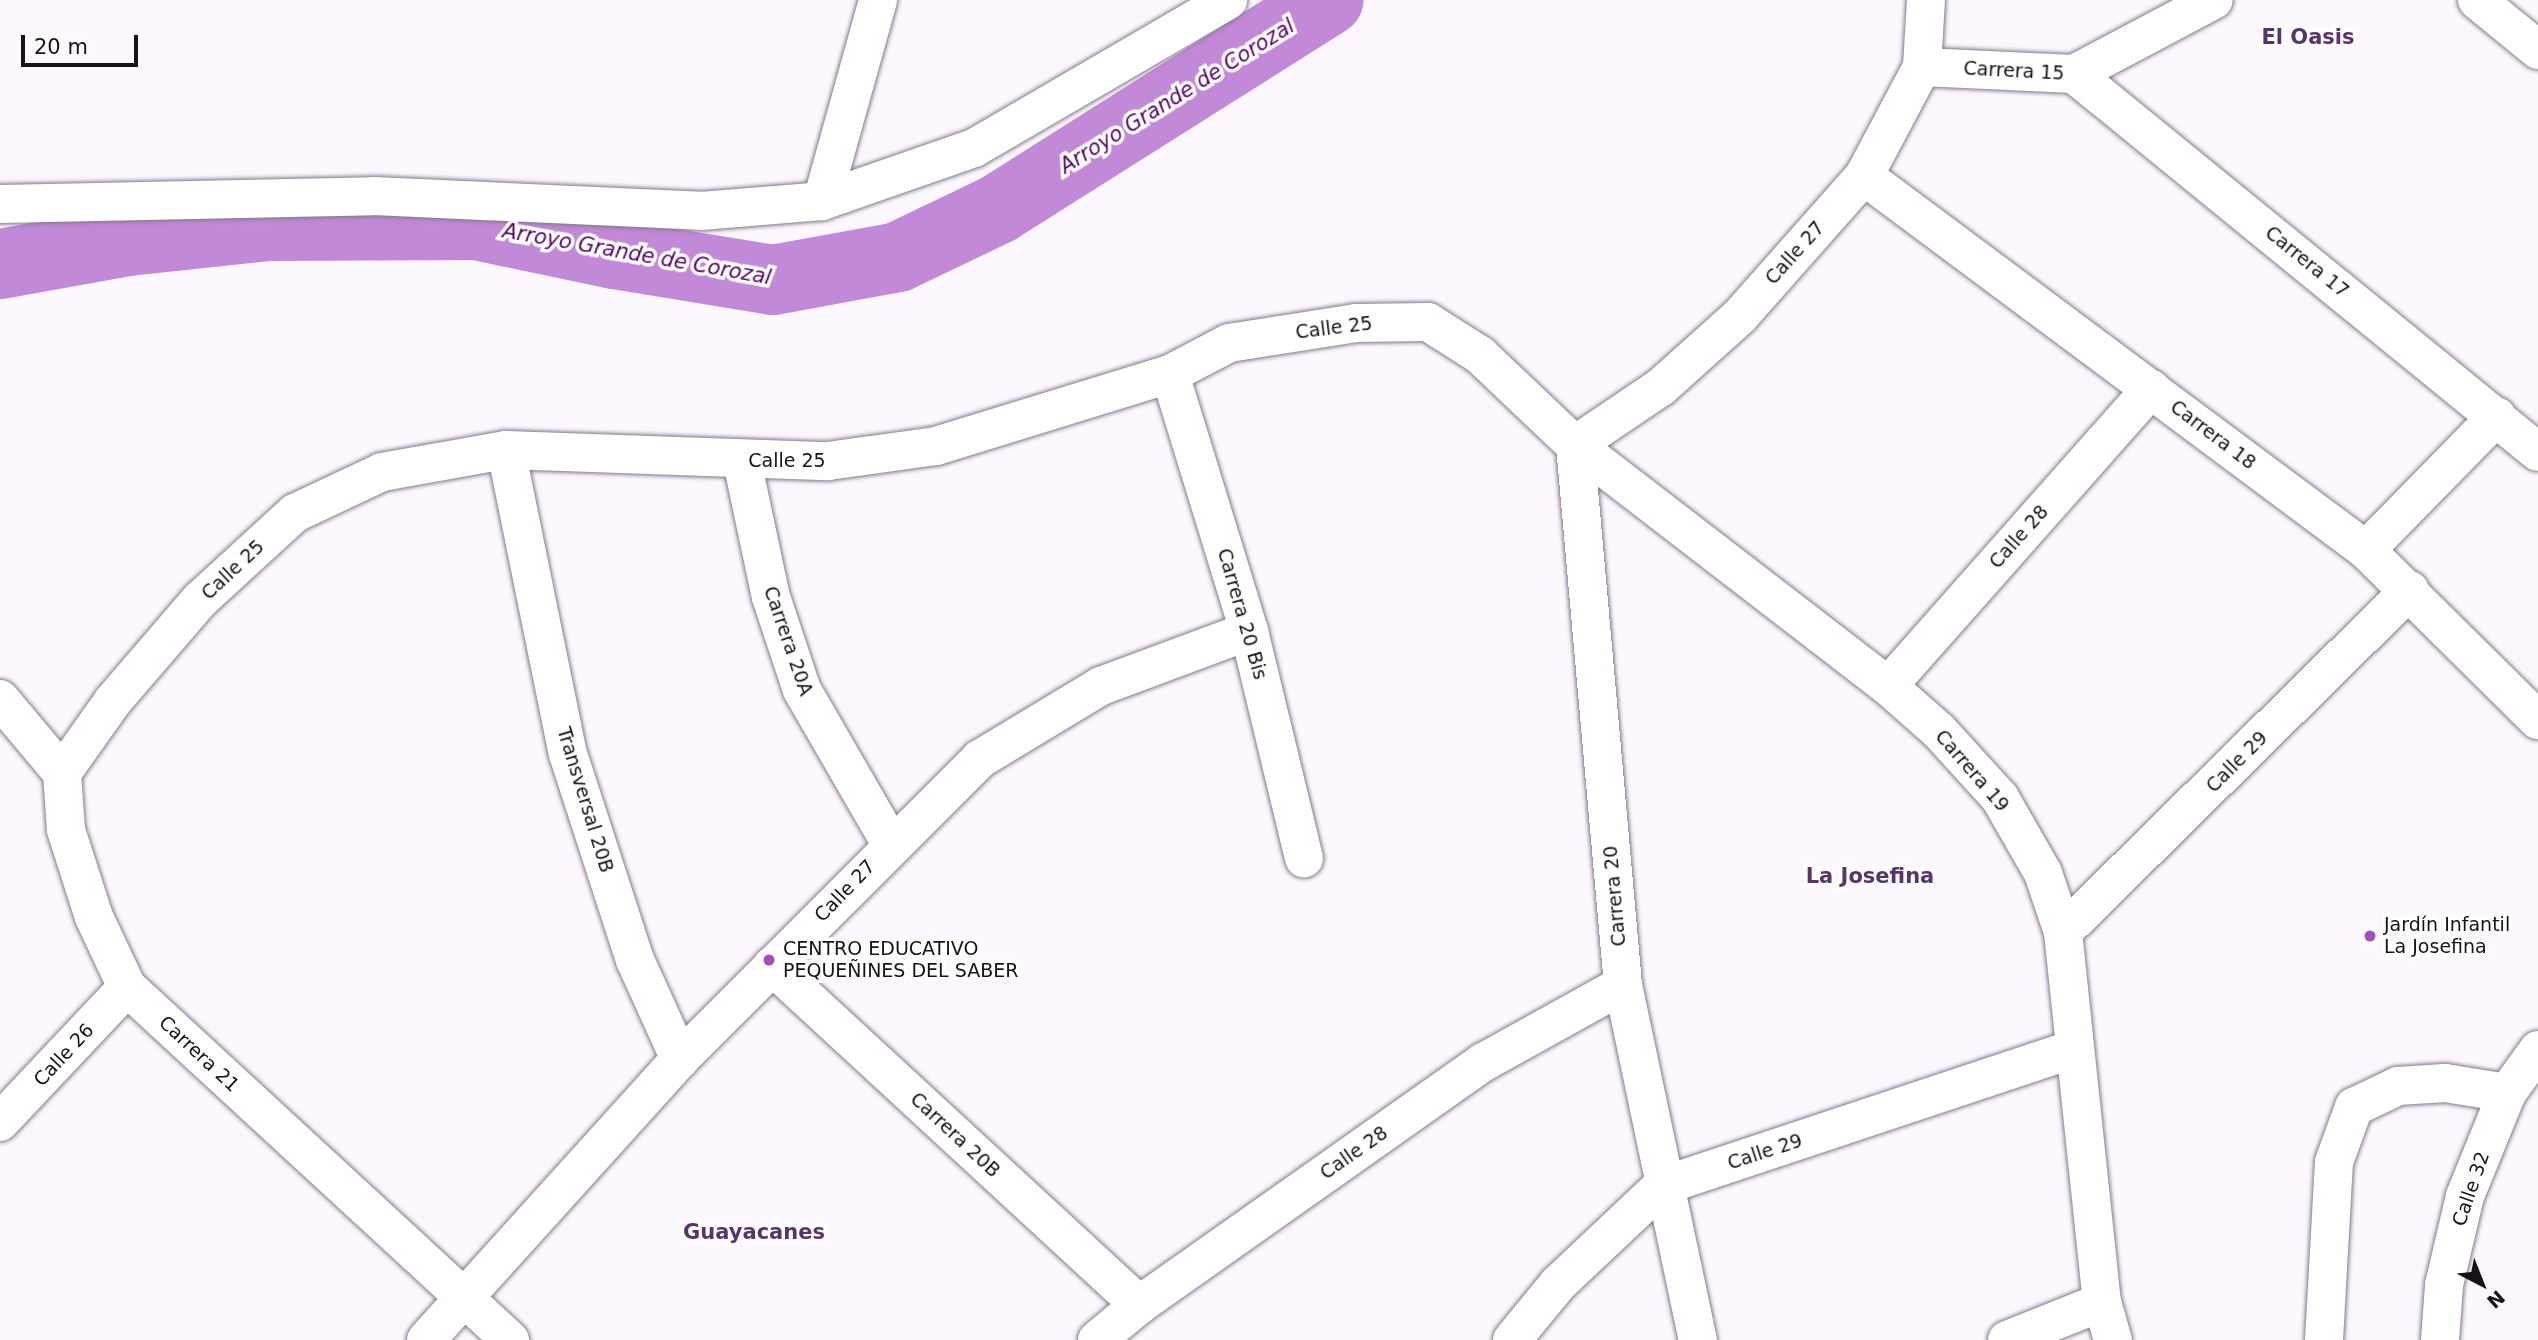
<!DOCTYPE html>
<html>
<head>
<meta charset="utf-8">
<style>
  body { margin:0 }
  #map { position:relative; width:2538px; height:1340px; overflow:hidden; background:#fdf8ff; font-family:"DejaVu Sans",sans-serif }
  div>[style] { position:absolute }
  .river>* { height:70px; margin:-35px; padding:0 35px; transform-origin:35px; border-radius:35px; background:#c189d8 }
  .roads { filter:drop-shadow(0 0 2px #847a89) drop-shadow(0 0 2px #847a89) }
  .minor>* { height:38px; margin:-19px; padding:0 19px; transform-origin:19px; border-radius:19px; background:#fff }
  .dots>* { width:19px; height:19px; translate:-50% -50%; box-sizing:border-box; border:4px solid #fff; border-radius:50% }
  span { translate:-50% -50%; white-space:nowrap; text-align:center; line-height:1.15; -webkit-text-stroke:7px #fff; paint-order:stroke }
  .street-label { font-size:19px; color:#161218 }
  .poi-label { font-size:19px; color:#161218 }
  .left { translate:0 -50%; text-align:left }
  .neighbourhood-label { font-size:21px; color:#5a336a; font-weight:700 }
  .water-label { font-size:21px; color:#55096c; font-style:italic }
  .north { position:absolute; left:2447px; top:1249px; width:70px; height:70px; -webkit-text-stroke:5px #fff; paint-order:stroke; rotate:138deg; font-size:19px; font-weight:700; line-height:28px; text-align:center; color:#161218 }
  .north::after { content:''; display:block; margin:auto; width:24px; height:32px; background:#161218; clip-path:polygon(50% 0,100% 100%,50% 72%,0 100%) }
  .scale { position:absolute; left:21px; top:35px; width:117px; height:32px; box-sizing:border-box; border:4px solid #161218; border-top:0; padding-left:9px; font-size:21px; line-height:24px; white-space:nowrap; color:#161218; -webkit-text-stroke:5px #fff; paint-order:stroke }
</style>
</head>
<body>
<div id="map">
  <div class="river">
    <i style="left:0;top:264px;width:130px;rotate:-10.2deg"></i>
    <i style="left:128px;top:241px;width:141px;rotate:-6.1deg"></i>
    <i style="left:268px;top:226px;width:208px;rotate:-0.3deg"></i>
    <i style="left:476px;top:225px;width:141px;rotate:11.9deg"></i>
    <i style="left:614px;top:254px;width:161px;rotate:9.3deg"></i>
    <i style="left:773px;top:280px;width:127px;rotate:-10.4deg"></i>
    <i style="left:898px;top:257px;width:111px;rotate:-25.6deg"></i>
    <i style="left:998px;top:209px;width:391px;rotate:-32.3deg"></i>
  </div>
  <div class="roads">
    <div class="minor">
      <i style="left:2477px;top:0;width:79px;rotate:39.3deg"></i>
      <i style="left:1922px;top:67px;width:152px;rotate:2.6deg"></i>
      <i style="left:2074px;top:74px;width:158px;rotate:-27.9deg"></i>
      <i style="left:2074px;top:74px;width:598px;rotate:39.17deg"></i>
      <i style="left:1864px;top:176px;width:626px;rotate:36.69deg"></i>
      <i style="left:2366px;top:550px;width:242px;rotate:44.7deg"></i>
      <i style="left:822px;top:201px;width:209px;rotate:-74.4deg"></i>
      <i style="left:0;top:204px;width:374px;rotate:-1.2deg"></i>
      <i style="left:374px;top:196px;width:327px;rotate:2.6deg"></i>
      <i style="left:701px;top:211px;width:121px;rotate:-4.7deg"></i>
      <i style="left:822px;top:201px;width:161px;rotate:-19.2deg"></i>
      <i style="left:974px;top:148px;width:294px;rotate:-30.2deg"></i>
      <i style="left:1170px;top:374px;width:269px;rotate:72.9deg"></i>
      <i style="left:1249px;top:631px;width:234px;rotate:76.4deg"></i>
      <i style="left:1575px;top:445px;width:542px;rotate:84.92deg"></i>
      <i style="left:1623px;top:985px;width:363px;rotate:78.1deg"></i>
      <i style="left:1575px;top:445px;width:104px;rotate:-34deg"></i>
      <i style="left:1661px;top:387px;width:106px;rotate:-41.9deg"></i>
      <i style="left:1740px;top:316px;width:187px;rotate:-48.5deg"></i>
      <i style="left:1864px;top:176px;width:123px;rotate:-62deg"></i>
      <i style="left:1922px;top:67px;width:67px;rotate:-86.6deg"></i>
      <i style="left:506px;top:450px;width:310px;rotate:78.5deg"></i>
      <i style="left:568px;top:754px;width:217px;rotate:72deg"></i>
      <i style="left:635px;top:960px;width:109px;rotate:65.6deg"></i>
      <i style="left:742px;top:461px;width:139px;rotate:78deg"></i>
      <i style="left:771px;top:597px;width:98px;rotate:71.6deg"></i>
      <i style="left:802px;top:690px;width:178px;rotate:60deg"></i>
      <i style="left:2366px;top:550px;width:187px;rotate:-45.6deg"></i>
      <i style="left:1888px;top:686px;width:397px;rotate:-48.5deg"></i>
      <i style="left:0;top:699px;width:97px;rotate:50deg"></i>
      <i style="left:62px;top:773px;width:57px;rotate:86deg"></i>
      <i style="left:66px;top:830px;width:91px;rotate:72.2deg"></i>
      <i style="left:94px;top:917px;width:77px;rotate:64.8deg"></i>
      <i style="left:127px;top:987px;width:521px;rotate:42.67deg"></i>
      <i style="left:62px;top:773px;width:88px;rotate:-54.7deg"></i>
      <i style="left:113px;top:701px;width:133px;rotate:-49.3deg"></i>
      <i style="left:200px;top:600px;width:129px;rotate:-42.5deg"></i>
      <i style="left:295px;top:513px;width:96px;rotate:-25.2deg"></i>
      <i style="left:382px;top:472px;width:126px;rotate:-10.1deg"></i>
      <i style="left:506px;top:450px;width:322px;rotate:2deg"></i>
      <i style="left:828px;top:461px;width:109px;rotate:-7.9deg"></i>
      <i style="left:936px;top:446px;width:245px;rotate:-17.1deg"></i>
      <i style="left:1170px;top:374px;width:67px;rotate:-27.7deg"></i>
      <i style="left:1229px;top:343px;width:129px;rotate:-8.9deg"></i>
      <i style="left:1356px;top:323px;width:72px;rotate:-0.8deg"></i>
      <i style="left:1428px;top:322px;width:62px;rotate:32.4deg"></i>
      <i style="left:1480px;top:355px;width:131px;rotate:43.5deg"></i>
      <i style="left:1575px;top:445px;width:395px;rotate:37.6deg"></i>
      <i style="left:1888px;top:686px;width:68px;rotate:41.4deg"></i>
      <i style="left:1939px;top:731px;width:91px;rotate:47.7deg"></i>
      <i style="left:2000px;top:798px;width:86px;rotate:60.2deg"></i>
      <i style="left:2043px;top:873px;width:62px;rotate:71.3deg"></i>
      <i style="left:2063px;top:932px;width:372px;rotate:84deg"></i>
      <i style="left:2102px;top:1302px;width:40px;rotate:74deg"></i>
      <i style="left:2063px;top:932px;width:487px;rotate:-44.6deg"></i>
      <i style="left:772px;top:966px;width:500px;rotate:42.7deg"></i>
      <i style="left:0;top:1122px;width:185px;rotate:-46.7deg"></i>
      <i style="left:426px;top:1340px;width:379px;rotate:-47.9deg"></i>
      <i style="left:680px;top:1059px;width:424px;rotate:-45deg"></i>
      <i style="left:980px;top:759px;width:141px;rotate:-31.1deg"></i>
      <i style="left:1101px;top:686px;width:158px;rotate:-20.4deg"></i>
      <i style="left:1097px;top:1340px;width:55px;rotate:-39.8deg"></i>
      <i style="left:1139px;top:1305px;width:422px;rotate:-35.2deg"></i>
      <i style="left:1484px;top:1062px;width:159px;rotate:-29deg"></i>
      <i style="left:1512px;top:1340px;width:72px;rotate:-50.6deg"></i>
      <i style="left:1558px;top:1284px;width:143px;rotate:-43.3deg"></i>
      <i style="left:1662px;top:1186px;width:433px;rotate:-18.4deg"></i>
      <i style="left:2007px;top:1340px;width:102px;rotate:-21.8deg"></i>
      <i style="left:2324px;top:1340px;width:178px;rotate:-86.8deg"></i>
      <i style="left:2334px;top:1162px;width:59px;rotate:-70deg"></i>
      <i style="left:2354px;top:1107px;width:49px;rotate:-25.5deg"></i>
      <i style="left:2398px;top:1086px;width:47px;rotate:-3.7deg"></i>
      <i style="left:2445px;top:1083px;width:63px;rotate:9.2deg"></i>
      <i style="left:2440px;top:1340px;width:55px;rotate:-85.8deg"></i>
      <i style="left:2444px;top:1285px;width:91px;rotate:-76.7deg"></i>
      <i style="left:2465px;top:1196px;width:111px;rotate:-67.8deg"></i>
      <i style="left:2507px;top:1093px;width:53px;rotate:-54.2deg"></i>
    </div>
  </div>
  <div class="dots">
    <i style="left:2370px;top:936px;background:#a04fbf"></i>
    <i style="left:769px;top:960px;background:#a04fbf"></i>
  </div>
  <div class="street-label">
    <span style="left:2014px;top:71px;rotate:3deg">Carrera 15</span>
    <span style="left:1795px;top:253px;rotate:-48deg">Calle 27</span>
    <span style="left:2307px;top:262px;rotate:39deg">Carrera 17</span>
    <span style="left:1334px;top:328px;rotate:-7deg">Calle 25</span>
    <span style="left:2213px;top:435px;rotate:37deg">Carrera 18</span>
    <span style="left:787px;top:461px">Calle 25</span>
    <span style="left:2019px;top:537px;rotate:-48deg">Calle 28</span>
    <span style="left:233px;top:570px;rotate:-43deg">Calle 25</span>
    <span style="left:1242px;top:614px;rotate:74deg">Carrera 20 Bis</span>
    <span style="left:788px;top:641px;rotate:71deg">Carrera 20A</span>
    <span style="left:2237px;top:762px;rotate:-45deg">Calle 29</span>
    <span style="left:1972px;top:771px;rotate:49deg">Carrera 19</span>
    <span style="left:585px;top:800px;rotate:73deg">Transversal 20B</span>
    <span style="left:845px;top:891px;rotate:-46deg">Calle 27</span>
    <span style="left:1615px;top:896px;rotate:-95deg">Carrera 20</span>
    <span style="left:199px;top:1054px;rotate:43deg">Carrera 21</span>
    <span style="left:64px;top:1055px;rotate:-47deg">Calle 26</span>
    <span style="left:955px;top:1135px;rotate:43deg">Carrera 20B</span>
    <span style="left:1765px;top:1152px;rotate:-18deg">Calle 29</span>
    <span style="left:1354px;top:1153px;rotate:-35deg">Calle 28</span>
    <span style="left:2471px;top:1189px;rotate:-71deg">Calle 32</span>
  </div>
  <div class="poi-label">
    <span class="left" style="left:2384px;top:936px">Jardín Infantil<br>La Josefina</span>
    <span class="left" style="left:783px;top:960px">CENTRO EDUCATIVO<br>PEQUEÑINES DEL SABER</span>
  </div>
  <div class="neighbourhood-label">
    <span style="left:2308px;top:37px">El Oasis</span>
    <span style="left:1870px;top:876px">La Josefina</span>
    <span style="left:754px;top:1232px">Guayacanes</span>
  </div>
  <div class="water-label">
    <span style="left:1177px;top:96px;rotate:-32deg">Arroyo Grande de Corozal</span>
    <span style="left:637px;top:254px;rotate:10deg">Arroyo Grande de Corozal</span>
  </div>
  <div class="north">N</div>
  <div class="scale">20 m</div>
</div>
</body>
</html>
